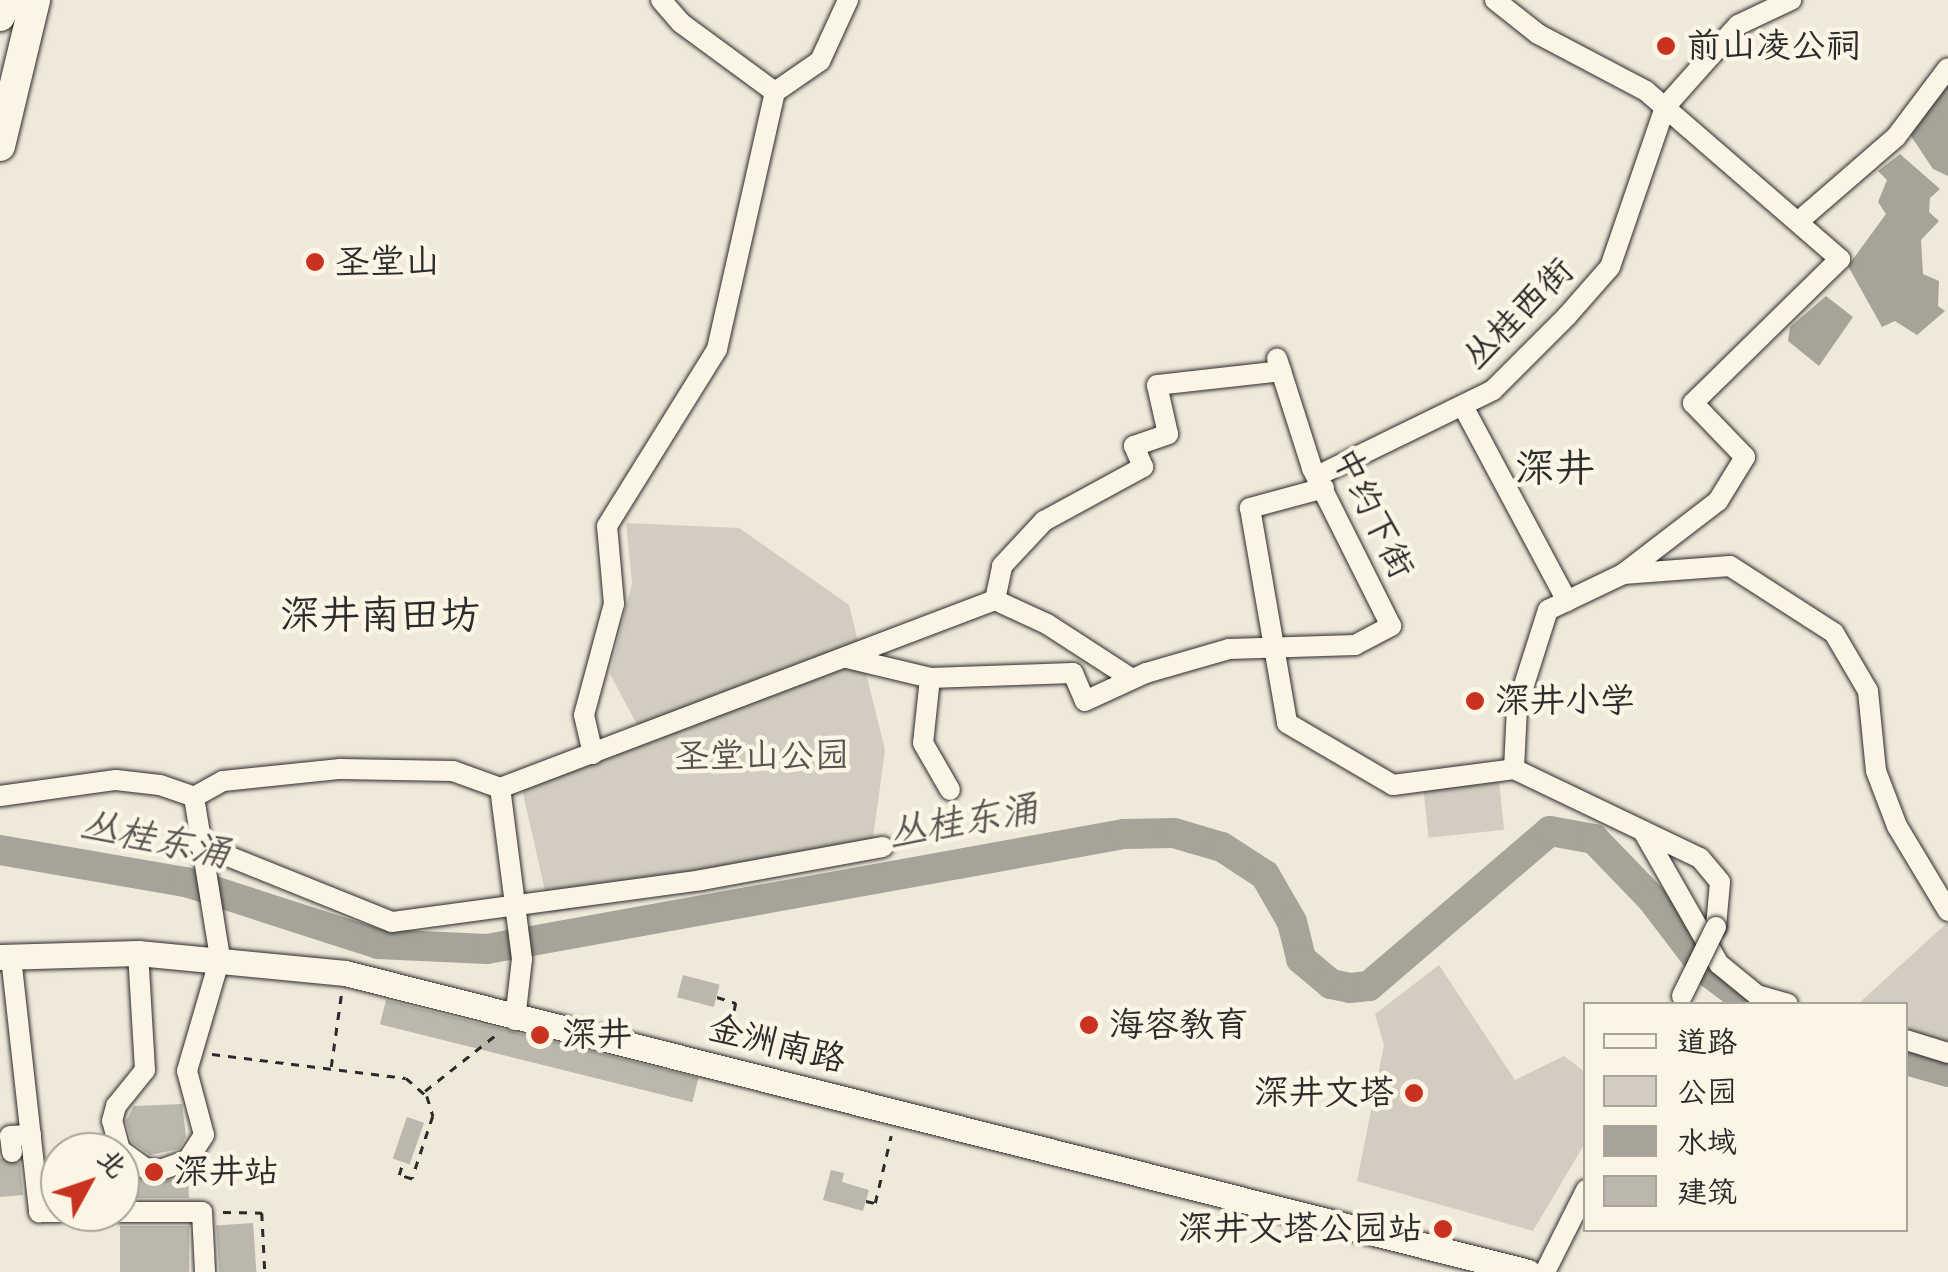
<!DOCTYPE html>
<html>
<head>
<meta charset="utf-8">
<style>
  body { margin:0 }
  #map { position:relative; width:1948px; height:1272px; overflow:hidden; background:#efe9da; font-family:Pangolin,"LXGW WenKai TC",sans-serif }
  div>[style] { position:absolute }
  .green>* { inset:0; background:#d2cdc0; transform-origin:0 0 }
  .water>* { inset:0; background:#a6a399 }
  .river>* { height:30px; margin:-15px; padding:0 15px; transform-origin:15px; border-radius:15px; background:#a6a399 }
  .building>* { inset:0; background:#bcb7ac; transform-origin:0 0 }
  .path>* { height:2.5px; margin-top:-1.25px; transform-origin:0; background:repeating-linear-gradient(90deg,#2b2b2b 0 8px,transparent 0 16px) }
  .roads { filter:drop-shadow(0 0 2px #2b2b2b) drop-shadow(0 0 2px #2b2b2b) }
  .minor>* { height:20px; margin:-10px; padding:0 10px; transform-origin:10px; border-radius:10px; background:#fcf5e5 }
  .major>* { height:25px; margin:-12.5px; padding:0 12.5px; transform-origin:12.5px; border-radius:12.5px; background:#fcf5e5 }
  .highway>* { height:30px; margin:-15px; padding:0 15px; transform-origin:15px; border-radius:15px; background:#fcf5e5 }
  .bridges { filter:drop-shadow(0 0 2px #2b2b2b) drop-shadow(0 0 2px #2b2b2b) }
  .minor-bridge>* { height:20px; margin:-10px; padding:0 10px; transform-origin:10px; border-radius:10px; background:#fcf5e5 }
  .dots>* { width:28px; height:28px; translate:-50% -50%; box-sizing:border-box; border:5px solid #fcf5e5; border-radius:50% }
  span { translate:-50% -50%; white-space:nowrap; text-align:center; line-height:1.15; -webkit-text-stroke:9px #fcf5e5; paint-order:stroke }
  .poi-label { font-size:35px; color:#2b2b2b }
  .left { translate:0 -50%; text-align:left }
  .right { translate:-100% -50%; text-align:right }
  .street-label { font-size:35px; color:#2b2b2b }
  .park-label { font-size:35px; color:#555450 }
  .water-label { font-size:38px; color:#565552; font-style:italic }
  .quarter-label { font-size:40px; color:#2b2b2b }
  .legend { position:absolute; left:1583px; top:1002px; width:325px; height:230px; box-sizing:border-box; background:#fcf5e5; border:2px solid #a8a49b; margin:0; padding:12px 18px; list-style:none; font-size:30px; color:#2b2b2b }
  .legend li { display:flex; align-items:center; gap:20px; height:50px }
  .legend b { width:50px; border:2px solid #a8a49b }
  .north { position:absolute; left:40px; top:1132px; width:100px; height:100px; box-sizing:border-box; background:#fcf5e5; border:2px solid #a8a49b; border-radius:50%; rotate:50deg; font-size:28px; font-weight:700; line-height:40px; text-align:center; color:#2b2b2b }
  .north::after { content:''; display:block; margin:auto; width:35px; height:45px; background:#c8321e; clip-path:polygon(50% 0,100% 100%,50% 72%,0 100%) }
</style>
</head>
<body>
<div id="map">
  <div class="green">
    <i style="clip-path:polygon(626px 523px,739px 528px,849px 605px,885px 750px,870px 860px,550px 913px,522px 789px,643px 736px,610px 674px,632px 583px)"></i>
    <i style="left:1499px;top:781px;width:49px;height:76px;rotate:84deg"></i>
    <i style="clip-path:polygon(1948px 922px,1948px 1043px,1906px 1030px,1906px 1004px,1858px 1004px)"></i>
    <i style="clip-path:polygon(1439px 965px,1515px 1080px,1564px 1056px,1585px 1072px,1585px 1143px,1533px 1231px,1357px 1181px,1384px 1045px,1375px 1014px)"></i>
  </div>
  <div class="water">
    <i style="clip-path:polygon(1948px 76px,1948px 176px,1933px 169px,1907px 130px)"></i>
    <i style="clip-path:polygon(1900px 154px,1940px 189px,1930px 198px,1929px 212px,1939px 221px,1921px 240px,1923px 274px,1939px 281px,1938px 306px,1945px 311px,1917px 335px,1895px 321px,1882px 327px,1848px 266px,1886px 214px,1878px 202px,1887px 180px,1878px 171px)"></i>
    <i style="clip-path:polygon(1826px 296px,1853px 317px,1819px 366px,1788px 341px,1790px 327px)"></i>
  </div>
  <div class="river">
    <i style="left:0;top:850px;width:189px;rotate:9.8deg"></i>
    <i style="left:186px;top:882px;width:202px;rotate:17.9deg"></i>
    <i style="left:378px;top:944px;width:109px;rotate:2.6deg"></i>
    <i style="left:487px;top:949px;width:647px;rotate:-10.23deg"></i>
    <i style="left:1124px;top:834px;width:50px;rotate:-1.1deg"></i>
    <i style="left:1174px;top:833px;width:50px;rotate:16.3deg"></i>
    <i style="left:1222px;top:847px;width:51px;rotate:33.1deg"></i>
    <i style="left:1265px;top:875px;width:54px;rotate:60.1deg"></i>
    <i style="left:1292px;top:922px;width:38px;rotate:76deg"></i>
    <i style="left:1301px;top:959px;width:39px;rotate:40deg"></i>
    <i style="left:1331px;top:984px;width:19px;rotate:12deg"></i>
    <i style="left:1350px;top:988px;width:19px;rotate:-6deg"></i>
    <i style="left:1369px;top:986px;width:238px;rotate:-40.6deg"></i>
    <i style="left:1550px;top:831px;width:45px;rotate:10.3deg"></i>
    <i style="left:1594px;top:839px;width:82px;rotate:46deg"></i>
    <i style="left:1651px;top:898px;width:91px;rotate:52.6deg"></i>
    <i style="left:1706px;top:970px;width:56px;rotate:37.1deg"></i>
    <i style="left:1906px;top:1060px;width:44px;rotate:15.9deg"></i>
  </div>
  <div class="building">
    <i style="left:683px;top:975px;width:38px;height:23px;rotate:15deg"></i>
    <i style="left:386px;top:1000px;width:322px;height:25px;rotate:14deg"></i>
    <i style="clip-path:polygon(182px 1104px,186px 1137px,179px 1149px,150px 1155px,132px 1142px,126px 1121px,134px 1106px)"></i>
    <i style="left:407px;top:1117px;width:18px;height:44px;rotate:19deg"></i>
    <i style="clip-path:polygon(0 1158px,20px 1163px,23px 1195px,0 1197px)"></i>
    <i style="clip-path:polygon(120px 1167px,158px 1184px,188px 1174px,189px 1198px,120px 1198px)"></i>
    <i style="clip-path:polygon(831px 1170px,844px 1173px,842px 1182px,869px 1190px,863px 1211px,823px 1200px)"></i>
    <i style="left:253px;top:1223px;width:49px;height:37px;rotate:86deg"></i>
    <i style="left:120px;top:1226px;width:69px;height:46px"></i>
  </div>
  <div class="path">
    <i style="left:717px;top:997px;width:20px;rotate:18deg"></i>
    <i style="left:736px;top:1003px;width:43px;rotate:102.1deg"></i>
    <i style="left:212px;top:1054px;width:195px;rotate:7.1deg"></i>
    <i style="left:406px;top:1078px;width:28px;rotate:41deg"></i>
    <i style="left:427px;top:1096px;width:21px;rotate:73deg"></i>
    <i style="left:433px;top:1116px;width:66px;rotate:108.4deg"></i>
    <i style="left:412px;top:1179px;width:14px;rotate:-163deg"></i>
    <i style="left:399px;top:1175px;width:14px;rotate:-73deg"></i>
    <i style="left:331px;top:1067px;width:72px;rotate:-82deg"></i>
    <i style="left:425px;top:1091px;width:92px;rotate:-38.4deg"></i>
    <i style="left:866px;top:1201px;width:9px;rotate:13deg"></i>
    <i style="left:875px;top:1203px;width:69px;rotate:-76.6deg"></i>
    <i style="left:223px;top:1212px;width:39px;rotate:1deg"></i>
    <i style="left:262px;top:1213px;width:59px;rotate:87.1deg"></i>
  </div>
  <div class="roads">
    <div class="minor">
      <i style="left:661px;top:0;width:30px;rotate:49deg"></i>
      <i style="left:681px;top:23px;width:117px;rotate:36.3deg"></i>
      <i style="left:1495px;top:0;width:55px;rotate:38.3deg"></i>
      <i style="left:1538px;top:34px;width:122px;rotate:27.8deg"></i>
      <i style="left:1646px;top:91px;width:257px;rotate:40.9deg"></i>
      <i style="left:1840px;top:259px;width:206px;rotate:135.6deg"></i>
      <i style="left:1693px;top:403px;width:75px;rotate:46.1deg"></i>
      <i style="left:1745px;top:457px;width:52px;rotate:121.5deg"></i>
      <i style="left:1718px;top:501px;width:120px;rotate:142.5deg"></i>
      <i style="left:775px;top:92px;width:55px;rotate:-34.6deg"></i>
      <i style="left:820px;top:61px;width:67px;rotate:-65.3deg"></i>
      <i style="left:1799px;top:221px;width:128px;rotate:-40.9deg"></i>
      <i style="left:1896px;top:137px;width:86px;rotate:-53deg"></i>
      <i style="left:1464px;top:408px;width:219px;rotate:61.9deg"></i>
      <i style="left:1317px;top:476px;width:196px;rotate:-26deg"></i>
      <i style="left:1493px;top:390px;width:105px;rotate:-45deg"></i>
      <i style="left:1567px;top:316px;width:65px;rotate:-48.7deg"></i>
      <i style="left:1610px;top:267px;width:169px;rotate:-71deg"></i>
      <i style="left:1665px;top:107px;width:110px;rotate:-48.3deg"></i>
      <i style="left:1738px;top:25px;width:59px;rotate:-25.3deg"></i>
      <i style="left:1324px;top:488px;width:77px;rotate:164.9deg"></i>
      <i style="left:1250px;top:508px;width:218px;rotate:80.2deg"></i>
      <i style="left:1287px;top:723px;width:123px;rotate:30.3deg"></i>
      <i style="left:1393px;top:785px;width:122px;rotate:-7.5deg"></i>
      <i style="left:1514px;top:769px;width:206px;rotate:25.6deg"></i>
      <i style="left:1700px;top:858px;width:31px;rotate:50deg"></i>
      <i style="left:1720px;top:882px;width:45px;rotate:95.1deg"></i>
      <i style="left:995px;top:600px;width:35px;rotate:-78deg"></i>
      <i style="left:1002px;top:566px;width:62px;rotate:-47deg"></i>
      <i style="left:1044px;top:521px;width:113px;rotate:-28.6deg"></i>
      <i style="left:1143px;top:467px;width:23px;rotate:-113deg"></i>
      <i style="left:1134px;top:446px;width:36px;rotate:-19deg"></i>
      <i style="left:1168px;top:434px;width:50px;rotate:-102.7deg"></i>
      <i style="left:1157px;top:385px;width:125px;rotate:-6.4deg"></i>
      <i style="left:847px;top:658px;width:85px;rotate:13.5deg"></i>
      <i style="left:930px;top:678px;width:65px;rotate:96.1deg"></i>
      <i style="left:923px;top:743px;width:54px;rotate:60.1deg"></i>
      <i style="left:930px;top:678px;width:143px;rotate:-2deg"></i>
      <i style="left:1073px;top:673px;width:30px;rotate:67deg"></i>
      <i style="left:1085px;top:701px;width:67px;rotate:-24.7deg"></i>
      <i style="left:1146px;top:673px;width:86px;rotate:-16.1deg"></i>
      <i style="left:1229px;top:649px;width:126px;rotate:-1.8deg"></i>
      <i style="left:1355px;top:645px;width:41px;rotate:-27.8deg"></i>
      <i style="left:1391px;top:626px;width:177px;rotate:-116.6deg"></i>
      <i style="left:1312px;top:468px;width:115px;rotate:-107.7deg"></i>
      <i style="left:593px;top:754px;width:40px;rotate:-103deg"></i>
      <i style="left:584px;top:715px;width:115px;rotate:-74.9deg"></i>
      <i style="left:614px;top:604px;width:78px;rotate:-95.1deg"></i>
      <i style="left:607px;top:526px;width:208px;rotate:-58.1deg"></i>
      <i style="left:717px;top:349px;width:263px;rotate:-77.3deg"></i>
      <i style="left:1514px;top:769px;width:62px;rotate:-87.2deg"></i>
      <i style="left:1517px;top:707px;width:102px;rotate:-72.3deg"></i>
      <i style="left:1548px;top:610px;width:83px;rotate:-25.6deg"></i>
      <i style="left:1623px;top:574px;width:107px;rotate:-4.3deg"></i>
      <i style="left:1730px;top:566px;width:124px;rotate:32.8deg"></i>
      <i style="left:1834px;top:633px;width:67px;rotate:59.6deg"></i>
      <i style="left:1868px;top:691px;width:80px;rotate:84.3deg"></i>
      <i style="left:1876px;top:771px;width:59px;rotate:69.1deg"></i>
      <i style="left:1897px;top:826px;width:99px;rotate:59deg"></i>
      <i style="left:0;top:796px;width:117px;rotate:-7.9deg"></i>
      <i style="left:116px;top:780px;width:44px;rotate:6.5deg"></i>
      <i style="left:160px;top:785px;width:36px;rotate:19deg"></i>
      <i style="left:194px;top:797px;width:163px;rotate:80.8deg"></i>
      <i style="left:220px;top:958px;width:118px;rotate:106.3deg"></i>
      <i style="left:187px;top:1071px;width:66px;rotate:75.1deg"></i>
      <i style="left:204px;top:1135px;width:30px;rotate:123deg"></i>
      <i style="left:188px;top:1160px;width:30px;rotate:160deg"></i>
      <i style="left:160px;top:1170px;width:15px;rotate:-172deg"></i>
      <i style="left:145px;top:1168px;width:31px;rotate:-144deg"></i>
      <i style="left:120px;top:1150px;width:30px;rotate:-105deg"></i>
      <i style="left:112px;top:1121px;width:16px;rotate:-75deg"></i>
      <i style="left:116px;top:1106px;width:46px;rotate:-51.1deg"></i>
      <i style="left:145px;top:1070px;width:117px;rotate:-93.4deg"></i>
      <i style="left:194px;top:797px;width:33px;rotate:-29deg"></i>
      <i style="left:223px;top:781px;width:118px;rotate:-5.9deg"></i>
      <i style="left:340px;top:769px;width:113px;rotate:1deg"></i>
      <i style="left:453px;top:771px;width:50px;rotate:19.9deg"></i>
      <i style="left:1643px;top:831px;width:153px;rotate:60.3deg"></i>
      <i style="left:1719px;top:964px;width:49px;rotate:39.2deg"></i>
      <i style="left:1757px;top:995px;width:32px;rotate:16deg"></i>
      <i style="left:198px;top:844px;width:209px;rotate:21.9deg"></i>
      <i style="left:392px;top:922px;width:312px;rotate:-7.7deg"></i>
      <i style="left:701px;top:880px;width:185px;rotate:-10.3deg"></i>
      <i style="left:11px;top:957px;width:257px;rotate:83.7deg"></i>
      <i style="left:39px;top:1212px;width:21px"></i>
      <i style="left:515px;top:1020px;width:61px;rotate:-83.5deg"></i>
      <i style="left:522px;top:959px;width:172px;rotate:-97.3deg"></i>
      <i style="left:500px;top:788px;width:529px;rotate:-20.8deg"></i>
      <i style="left:995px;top:600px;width:57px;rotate:24.8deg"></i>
      <i style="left:1047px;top:624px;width:101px;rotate:32.9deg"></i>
      <i style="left:1906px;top:1040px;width:44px;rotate:17.2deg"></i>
      <i style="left:12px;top:1152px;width:16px;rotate:-97deg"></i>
      <i style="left:10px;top:1136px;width:21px;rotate:-3deg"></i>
      <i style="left:120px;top:1212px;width:82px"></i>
      <i style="left:202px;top:1212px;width:60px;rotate:87.1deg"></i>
      <i style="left:1545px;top:1272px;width:92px;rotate:-63.4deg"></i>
    </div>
    <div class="major">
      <i style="left:0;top:957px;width:138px;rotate:-1.7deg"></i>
      <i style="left:138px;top:953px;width:208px;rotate:5.5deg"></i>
      <i style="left:345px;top:973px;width:1220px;rotate:14.18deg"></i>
    </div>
    <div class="highway">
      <i style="left:0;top:16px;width:18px;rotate:-61deg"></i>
      <i style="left:0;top:146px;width:150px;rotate:-76.5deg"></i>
    </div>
  </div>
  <div class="bridges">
    <div class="minor-bridge">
      <i style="left:1682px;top:996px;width:77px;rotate:-63.8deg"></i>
    </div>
  </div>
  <div class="dots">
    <i style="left:1666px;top:46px;background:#c8321e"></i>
    <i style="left:315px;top:262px;background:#c8321e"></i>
    <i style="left:1475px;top:701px;background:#c8321e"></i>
    <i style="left:1089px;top:1025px;background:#c8321e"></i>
    <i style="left:540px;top:1035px;background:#c8321e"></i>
    <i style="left:1414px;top:1093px;background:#c8321e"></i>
    <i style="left:154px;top:1172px;background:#c8321e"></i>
    <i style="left:1443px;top:1229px;background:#c8321e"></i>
  </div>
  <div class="poi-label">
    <span class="left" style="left:1686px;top:46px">前山凌公祠</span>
    <span class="left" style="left:335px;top:262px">圣堂山</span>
    <span class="left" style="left:1495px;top:701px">深井小学</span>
    <span class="left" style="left:1109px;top:1025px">海容教育</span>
    <span class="left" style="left:562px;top:1035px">深井</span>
    <span class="right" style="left:1394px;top:1093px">深井文塔</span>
    <span class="left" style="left:174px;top:1172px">深井站</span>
    <span class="right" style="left:1423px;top:1229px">深井文塔公园站</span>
  </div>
  <div class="street-label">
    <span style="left:1518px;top:314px;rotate:-45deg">丛桂西街</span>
    <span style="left:1373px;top:513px;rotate:64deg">中约下街</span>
    <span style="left:777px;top:1044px;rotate:14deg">金洲南路</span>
  </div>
  <div class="park-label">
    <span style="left:762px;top:756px">圣堂山公园</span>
  </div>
  <div class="water-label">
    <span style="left:963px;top:822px;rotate:-10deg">丛桂东涌</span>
    <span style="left:155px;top:840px;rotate:12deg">丛桂东涌</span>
  </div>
  <div class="quarter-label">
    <span style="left:1555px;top:469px">深井</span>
    <span style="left:380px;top:616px">深井南田坊</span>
  </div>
  <ul class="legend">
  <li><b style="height:12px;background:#fcf5e5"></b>道路</li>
  <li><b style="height:28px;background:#d2cdc0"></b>公园</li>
  <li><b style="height:28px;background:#a6a399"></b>水域</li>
  <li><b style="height:28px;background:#bcb7ac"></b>建筑</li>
  </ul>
  <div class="north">北</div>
</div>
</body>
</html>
